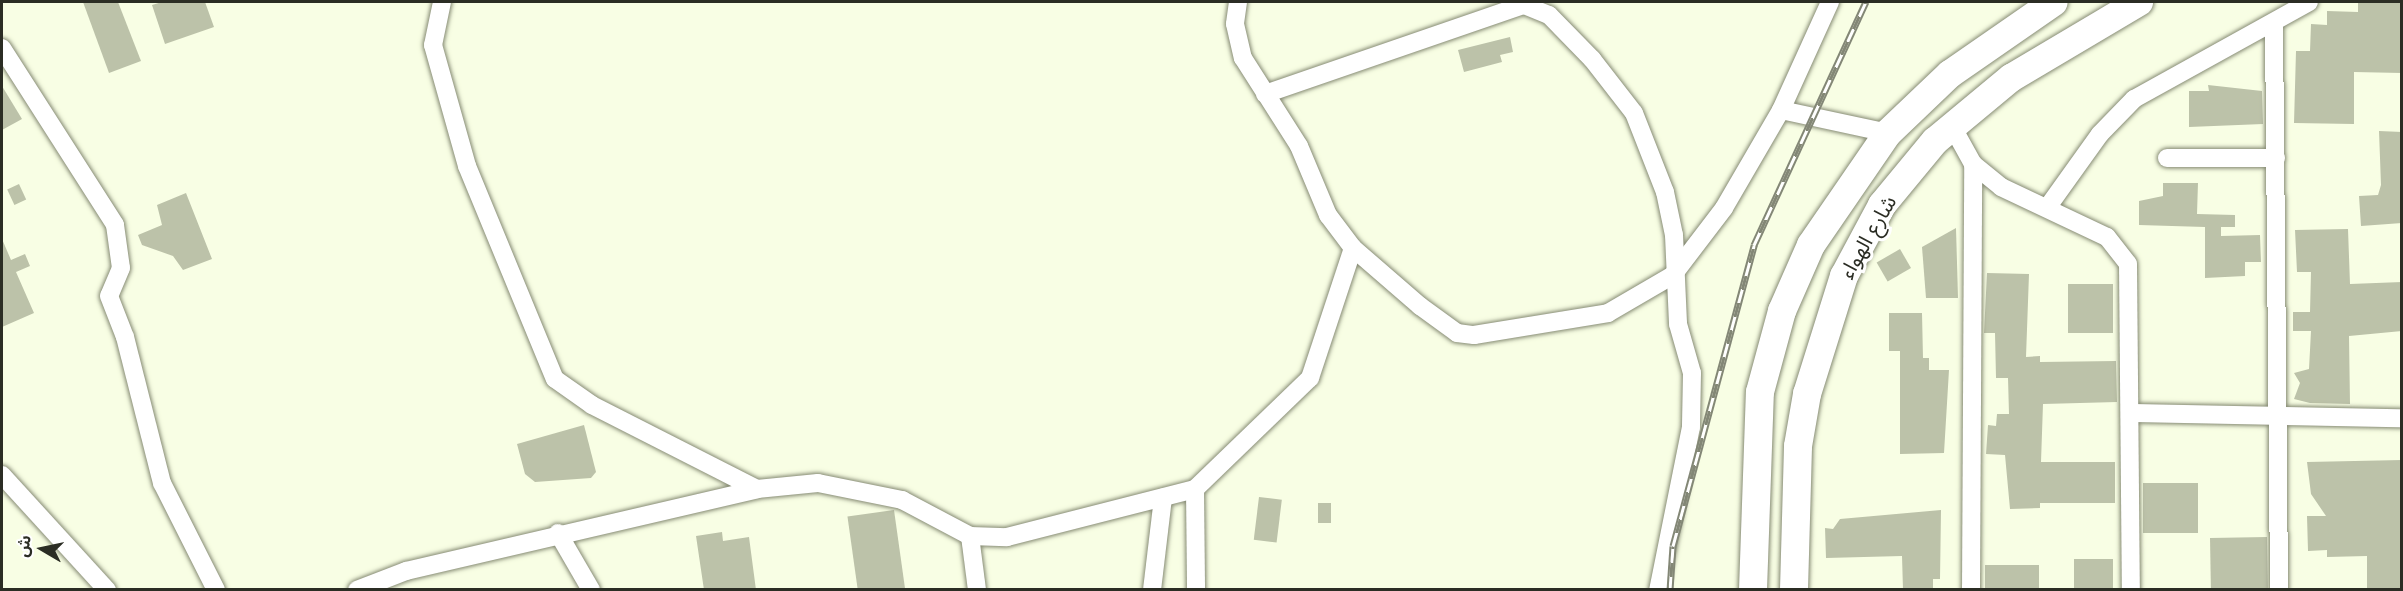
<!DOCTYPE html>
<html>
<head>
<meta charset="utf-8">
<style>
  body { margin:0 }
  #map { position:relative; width:2403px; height:591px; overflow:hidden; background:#f8fee4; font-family:Jost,"Noto Sans Arabic",sans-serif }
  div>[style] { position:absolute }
  .building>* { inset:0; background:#bcc2a9; transform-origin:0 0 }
  .roads { filter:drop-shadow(0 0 2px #868b74) drop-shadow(0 0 2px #868b74) }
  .minor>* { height:18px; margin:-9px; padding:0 9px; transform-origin:9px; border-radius:9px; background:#fff }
  .primary>* { height:28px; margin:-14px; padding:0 14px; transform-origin:14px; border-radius:14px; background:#fff }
  .rail>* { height:7px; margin-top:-3.5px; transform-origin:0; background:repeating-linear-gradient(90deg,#fff 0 14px,#838776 0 28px); box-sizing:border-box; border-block:2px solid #838776 }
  span { translate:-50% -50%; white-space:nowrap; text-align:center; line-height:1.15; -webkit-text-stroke:6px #fff; paint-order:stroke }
  .street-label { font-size:21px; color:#2b2d24 }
  .frame { position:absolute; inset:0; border:3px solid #2b2d24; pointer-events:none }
  .north { position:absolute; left:12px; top:519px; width:60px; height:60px; -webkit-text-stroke:4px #fff; paint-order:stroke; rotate:279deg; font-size:16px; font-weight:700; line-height:24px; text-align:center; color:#2b2d24 }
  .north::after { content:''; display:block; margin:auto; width:21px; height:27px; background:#2b2d24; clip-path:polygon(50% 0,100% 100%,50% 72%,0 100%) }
</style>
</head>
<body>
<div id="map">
  <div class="building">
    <i style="clip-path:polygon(83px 2px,118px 2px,141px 61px,109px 73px)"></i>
    <i style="clip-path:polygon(162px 2px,205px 2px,214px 27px,165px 44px,152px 5px)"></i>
    <i style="clip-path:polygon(2358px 2px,2402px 2px,2402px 73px,2354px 72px,2354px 124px,2294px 123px,2296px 51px,2310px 51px,2311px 24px,2327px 25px,2327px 11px,2358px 12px)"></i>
    <i style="clip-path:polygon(1510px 37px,1513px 52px,1500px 55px,1502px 62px,1464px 72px,1458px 50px)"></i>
    <i style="clip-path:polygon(2208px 85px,2262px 91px,2263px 124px,2189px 127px,2189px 91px,2209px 91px)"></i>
    <i style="clip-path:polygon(2px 86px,22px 119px,2px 130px)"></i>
    <i style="clip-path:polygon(2379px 131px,2402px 132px,2402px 223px,2361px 226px,2359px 196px,2378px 195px,2381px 185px)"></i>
    <i style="clip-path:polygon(2163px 183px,2198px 183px,2197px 214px,2235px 215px,2235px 227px,2221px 227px,2221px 236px,2260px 235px,2261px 262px,2245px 262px,2245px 276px,2205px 278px,2205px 227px,2139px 225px,2139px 201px,2163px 196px)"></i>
    <i style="left:19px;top:184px;width:17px;height:13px;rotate:65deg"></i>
    <i style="clip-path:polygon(186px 193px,212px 259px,183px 270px,173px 256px,142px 245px,138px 235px,162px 225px,157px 205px)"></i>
    <i style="clip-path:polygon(1956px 228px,1958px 298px,1926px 298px,1922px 247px)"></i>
    <i style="clip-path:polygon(2348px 229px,2350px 284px,2402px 282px,2402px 331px,2349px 336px,2350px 404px,2310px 403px,2294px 399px,2300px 383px,2294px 373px,2309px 369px,2311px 331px,2293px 331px,2293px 312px,2310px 312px,2311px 272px,2297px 272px,2295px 230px)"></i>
    <i style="clip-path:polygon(2px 239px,11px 260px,25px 254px,30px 266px,16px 272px,34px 313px,2px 327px)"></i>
    <i style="left:1900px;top:249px;width:22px;height:27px;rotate:60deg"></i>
    <i style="clip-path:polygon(1987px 273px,2029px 274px,2026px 357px,2040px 356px,2040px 362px,2116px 361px,2117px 402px,2043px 404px,2041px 462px,2115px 462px,2115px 503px,2040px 503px,2040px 508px,2010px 509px,2005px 455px,1986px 454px,1988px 425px,1996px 426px,1997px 414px,2009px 414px,2008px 378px,1996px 378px,1995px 333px,1984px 333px)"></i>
    <i style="left:2113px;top:284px;width:49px;height:45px;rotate:90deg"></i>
    <i style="clip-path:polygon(1889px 313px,1922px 313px,1923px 358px,1929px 358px,1929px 370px,1949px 370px,1944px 453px,1900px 454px,1900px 351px,1889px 351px)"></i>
    <i style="clip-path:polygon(584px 425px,596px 472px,591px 478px,535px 482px,525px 474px,517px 444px)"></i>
    <i style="clip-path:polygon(2402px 460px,2402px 590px,2367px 590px,2367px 556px,2327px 557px,2327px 550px,2308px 551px,2307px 516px,2326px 516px,2311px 494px,2307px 462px)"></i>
    <i style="left:2143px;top:483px;width:55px;height:50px"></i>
    <i style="left:1259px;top:497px;width:23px;height:43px;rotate:7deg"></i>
    <i style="left:1318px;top:503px;width:13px;height:20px"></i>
    <i style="left:894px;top:510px;width:81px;height:47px;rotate:82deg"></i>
    <i style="clip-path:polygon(1941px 510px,1940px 579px,1933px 579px,1933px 590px,1903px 590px,1902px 556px,1826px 558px,1825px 528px,1833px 529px,1840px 519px)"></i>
    <i style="clip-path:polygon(722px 532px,723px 541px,749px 537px,756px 590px,704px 590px,696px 536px)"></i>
    <i style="left:2267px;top:537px;width:53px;height:57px;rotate:89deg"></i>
    <i style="left:2113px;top:559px;width:31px;height:39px;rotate:90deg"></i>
    <i style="left:1985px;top:565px;width:54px;height:25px"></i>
  </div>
  <div class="roads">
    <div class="minor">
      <i style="left:442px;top:2px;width:44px;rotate:101.8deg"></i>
      <i style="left:433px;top:45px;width:126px;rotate:74.3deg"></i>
      <i style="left:467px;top:166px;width:230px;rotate:67.6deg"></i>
      <i style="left:555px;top:379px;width:45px;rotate:35.1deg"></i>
      <i style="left:592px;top:405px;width:185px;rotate:27deg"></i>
      <i style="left:1238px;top:2px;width:22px;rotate:98deg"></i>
      <i style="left:1235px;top:24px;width:35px;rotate:77deg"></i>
      <i style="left:1243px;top:58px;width:104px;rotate:57.5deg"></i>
      <i style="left:1299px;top:146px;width:75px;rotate:67.2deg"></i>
      <i style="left:1328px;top:215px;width:41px;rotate:52.9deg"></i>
      <i style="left:1353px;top:248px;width:89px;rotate:40.9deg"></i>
      <i style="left:1420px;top:306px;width:46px;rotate:36.1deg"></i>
      <i style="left:1457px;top:333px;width:17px;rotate:7deg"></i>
      <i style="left:1474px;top:335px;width:136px;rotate:-9.3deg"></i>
      <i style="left:1608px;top:313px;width:75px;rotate:-30.3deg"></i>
      <i style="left:1673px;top:275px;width:84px;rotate:-52.7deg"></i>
      <i style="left:1724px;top:208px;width:113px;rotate:-59.8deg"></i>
      <i style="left:1781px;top:110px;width:119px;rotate:-65.6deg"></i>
      <i style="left:2274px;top:24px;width:566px;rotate:89.49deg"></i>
      <i style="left:2px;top:48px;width:210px;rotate:57.4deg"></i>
      <i style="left:115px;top:225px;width:43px;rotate:82.1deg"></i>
      <i style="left:121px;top:268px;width:30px;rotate:113deg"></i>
      <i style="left:109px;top:296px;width:44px;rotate:68.7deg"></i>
      <i style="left:125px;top:337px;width:151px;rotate:75.8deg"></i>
      <i style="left:162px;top:483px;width:120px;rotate:63.2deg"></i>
      <i style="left:1265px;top:94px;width:274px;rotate:-19deg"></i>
      <i style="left:1524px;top:5px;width:27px;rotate:22deg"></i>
      <i style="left:1549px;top:15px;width:62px;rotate:45.7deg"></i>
      <i style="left:1592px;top:59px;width:68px;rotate:52.1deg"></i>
      <i style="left:1634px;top:113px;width:85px;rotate:68.6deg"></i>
      <i style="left:1665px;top:192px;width:44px;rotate:78.2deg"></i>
      <i style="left:1674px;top:235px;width:89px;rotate:87.4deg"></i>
      <i style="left:1678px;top:324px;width:51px;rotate:74.1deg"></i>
      <i style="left:1692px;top:373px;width:54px;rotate:91.1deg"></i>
      <i style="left:1691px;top:427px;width:166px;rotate:101.4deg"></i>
      <i style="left:1781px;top:110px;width:109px;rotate:12.1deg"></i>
      <i style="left:1952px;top:126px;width:43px;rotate:61.1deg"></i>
      <i style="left:1973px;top:164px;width:36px;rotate:39deg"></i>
      <i style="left:2001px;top:187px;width:117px;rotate:25.3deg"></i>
      <i style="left:2107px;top:237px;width:34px;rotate:52deg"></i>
      <i style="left:2128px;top:264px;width:326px;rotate:89.5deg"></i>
      <i style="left:2167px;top:158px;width:109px"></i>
      <i style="left:2047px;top:208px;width:91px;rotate:-54.4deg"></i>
      <i style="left:2100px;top:134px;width:49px;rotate:-45.8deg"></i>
      <i style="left:2134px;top:99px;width:200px;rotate:-29deg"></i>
      <i style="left:2130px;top:413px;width:272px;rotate:1.1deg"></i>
      <i style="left:2px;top:475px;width:156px;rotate:47.6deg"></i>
      <i style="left:1195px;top:489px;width:101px;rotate:89.4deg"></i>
      <i style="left:558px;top:533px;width:66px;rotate:59.9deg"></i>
      <i style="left:970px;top:536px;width:54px;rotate:82.6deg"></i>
      <i style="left:357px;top:590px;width:53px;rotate:-21.2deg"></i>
      <i style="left:406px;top:571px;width:360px;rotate:-13.1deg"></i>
      <i style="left:757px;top:489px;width:61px;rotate:-5.6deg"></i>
      <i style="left:818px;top:483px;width:86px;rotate:11.4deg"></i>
      <i style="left:902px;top:500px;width:77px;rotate:27.9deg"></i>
      <i style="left:970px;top:536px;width:37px;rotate:2deg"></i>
      <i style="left:1007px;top:537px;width:194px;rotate:-14.3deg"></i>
      <i style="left:1195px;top:489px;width:160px;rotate:-44deg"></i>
      <i style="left:1310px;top:378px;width:137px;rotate:-71.7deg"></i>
      <i style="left:1152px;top:590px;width:93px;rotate:-83.2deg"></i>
      <i style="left:1971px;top:590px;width:426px;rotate:-89.7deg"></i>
    </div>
    <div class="primary">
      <i style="left:1753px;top:590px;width:198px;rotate:-88deg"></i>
      <i style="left:1760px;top:392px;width:84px;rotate:-74.8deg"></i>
      <i style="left:1782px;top:311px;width:72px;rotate:-66.3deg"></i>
      <i style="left:1811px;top:245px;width:136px;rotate:-55.5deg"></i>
      <i style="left:1888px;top:133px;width:86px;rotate:-43.6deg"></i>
      <i style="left:1950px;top:74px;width:126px;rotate:-34.7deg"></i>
      <i style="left:1794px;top:590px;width:144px;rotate:-88.4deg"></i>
      <i style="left:1798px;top:446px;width:53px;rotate:-80.2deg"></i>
      <i style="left:1807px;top:394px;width:124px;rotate:-72.6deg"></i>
      <i style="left:1844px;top:276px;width:81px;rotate:-61.8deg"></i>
      <i style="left:1882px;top:205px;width:83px;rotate:-50.4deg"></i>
      <i style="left:1935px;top:141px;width:99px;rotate:-39.7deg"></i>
      <i style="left:2011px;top:78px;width:149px;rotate:-30.7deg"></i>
    </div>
  </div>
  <div class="rail">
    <i style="left:1670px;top:590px;width:44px;rotate:-86.1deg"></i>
    <i style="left:1673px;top:546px;width:312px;rotate:-74.9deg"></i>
    <i style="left:1754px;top:245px;width:268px;rotate:-65.3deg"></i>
  </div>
  <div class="street-label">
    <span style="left:1868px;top:237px;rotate:-60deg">شارع الهواء</span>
  </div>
  <div class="frame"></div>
  <div class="north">ش</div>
</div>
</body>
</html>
